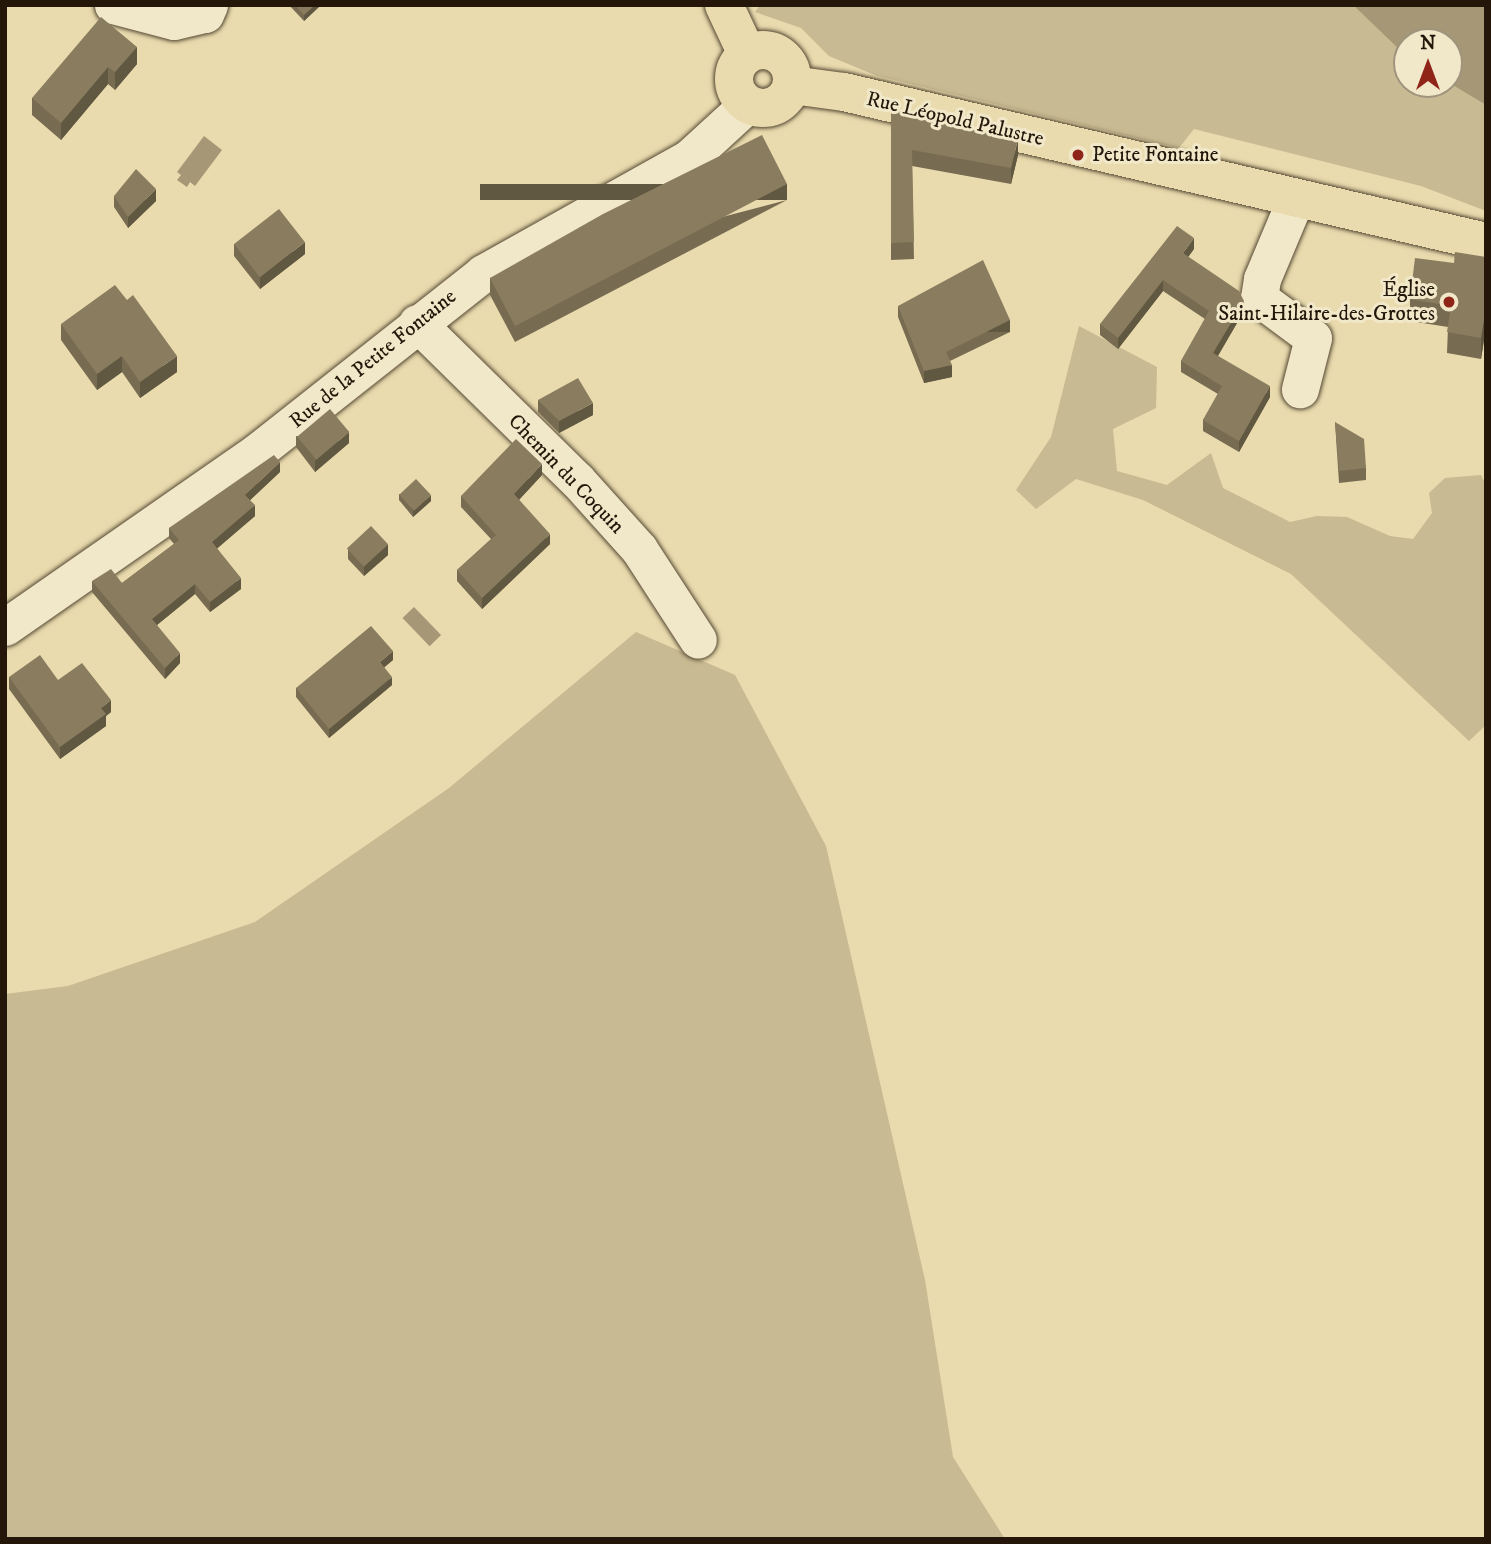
<!DOCTYPE html>
<html>
<head>
<meta charset="utf-8">
<style>
  body { margin:0 }
  #map { position:relative; width:1491px; height:1544px; overflow:hidden; background:#e9dbae; font-family:"IM FELL DW Pica",serif }
  div>[style] { position:absolute }
  .green>* { inset:0; background:#c8ba92 }
  .water>* { inset:0; background:#a69876; transform-origin:0 0 }
  .roads { filter:drop-shadow(0 0 2px #554833) drop-shadow(0 0 2px #554833) }
  .minor>* { height:37px; margin:-18.5px; padding:0 18.5px; transform-origin:18.5px; border-radius:18.5px; background:#f1e8ca }
  .major>* { height:38px; margin:-19px; padding:0 19px; transform-origin:19px; border-radius:19px; background:#e9dbae }
  .major>.ring { margin:-19px; padding:0; box-sizing:content-box; background:none; border:38px solid #e9dbae; border-radius:50% }
  .wall>* { inset:0; background:#776c52 }
  .shaded-wall>* { inset:0; background:#615842; transform-origin:0 0 }
  .building>* { inset:0; background:#8a7d5f; transform-origin:0 0 }
  .dots>* { width:19px; height:19px; translate:-50% -50%; box-sizing:border-box; border:4px solid #f1e8ca; border-radius:50% }
  span { translate:-50% -50%; white-space:nowrap; text-align:center; line-height:1.15; -webkit-text-stroke:6px #f1e8ca; paint-order:stroke }
  .street-label { font-size:21px; color:#24170a }
  .poi-label { font-size:21px; color:#24170a }
  .left { translate:0 -50%; text-align:left }
  .right { translate:-100% -50%; text-align:right }
  .frame { position:absolute; inset:0; border:7px solid #24170a; pointer-events:none }
  .north { position:absolute; left:1393px; top:28px; width:70px; height:70px; box-sizing:border-box; background:#f1e8ca; border:2px solid #9f947d; border-radius:50%; rotate:0deg; font-size:19px; font-weight:700; line-height:28px; text-align:center; color:#24170a }
  .north::after { content:''; display:block; margin:auto; width:24px; height:32px; background:#8f2418; clip-path:polygon(50% 0,100% 100%,50% 72%,0 100%) }
</style>
</head>
<body>
<div id="map">
  <div class="green">
    <i style="clip-path:polygon(760px 5px,1353px 5px,1407px 57px,1407px 84px,1449px 83px,1486px 105px,1486px 211px,1421px 186px,1194px 129px,1179px 148px,877px 76px,829px 56px,801px 28px,755px 12px)"></i>
    <i style="clip-path:polygon(1079px 326px,1157px 367px,1156px 408px,1113px 429px,1117px 471px,1167px 485px,1211px 453px,1223px 488px,1290px 522px,1317px 516px,1347px 517px,1390px 536px,1413px 539px,1432px 513px,1429px 493px,1445px 478px,1481px 475px,1486px 485px,1486px 725px,1469px 741px,1291px 574px,1143px 500px,1076px 479px,1036px 509px,1016px 490px,1051px 437px)"></i>
    <i style="clip-path:polygon(636px 632px,735px 675px,826px 846px,925px 1280px,953px 1457px,1005px 1539px,5px 1539px,5px 994px,68px 986px,255px 922px,449px 788px)"></i>
  </div>
  <div class="water">
    <i style="clip-path:polygon(1353px 5px,1486px 5px,1486px 105px,1449px 83px,1449px 42px,1407px 42px,1407px 57px)"></i>
    <i style="clip-path:polygon(204px 136px,222px 150px,195px 186px,190px 182px,187px 187px,177px 180px,181px 175px,177px 172px)"></i>
    <i style="left:414px;top:607px;width:39px;height:16px;rotate:46deg"></i>
  </div>
  <div class="roads">
    <div class="minor">
      <i style="left:113px;top:5px;width:63px;rotate:14.7deg"></i>
      <i style="left:174px;top:21px;width:32px;rotate:-13deg"></i>
      <i style="left:205px;top:14px;width:10px;rotate:-66deg"></i>
      <i style="left:1296px;top:198px;width:88px;rotate:112.8deg"></i>
      <i style="left:1262px;top:279px;width:19px;rotate:99deg"></i>
      <i style="left:1259px;top:298px;width:67px;rotate:36.5deg"></i>
      <i style="left:1313px;top:338px;width:53px;rotate:104.3deg"></i>
      <i style="left:417px;top:323px;width:224px;rotate:44.5deg"></i>
      <i style="left:577px;top:480px;width:93px;rotate:48.1deg"></i>
      <i style="left:639px;top:549px;width:108px;rotate:57deg"></i>
      <i style="left:5px;top:627px;width:308px;rotate:-34.8deg"></i>
      <i style="left:258px;top:451px;width:287px;rotate:-38.3deg"></i>
      <i style="left:483px;top:273px;width:236px;rotate:-29.2deg"></i>
      <i style="left:689px;top:158px;width:80px;rotate:-42.5deg"></i>
    </div>
    <div class="major">
      <i style="left:724px;top:5px;width:54px;rotate:64.9deg"></i>
      <i class="ring" style="left:734px;top:50px;width:20px;height:20px"></i>
      <i style="left:792px;top:85px;width:52px;rotate:7.7deg"></i>
      <i style="left:844px;top:92px;width:659px;rotate:13.15deg"></i>
    </div>
  </div>
  <div class="wall">
    <i style="clip-path:polygon(289px 5px,321px 5px,304px 21px)"></i>
    <i style="clip-path:polygon(137px 47px,137px 64px,115px 90px,108px 84px,61px 140px,32px 115px,32px 98px)"></i>
    <i style="clip-path:polygon(891px 109px,1018px 155px,1011px 184px,912px 166px,914px 259px,891px 260px)"></i>
    <i style="clip-path:polygon(114px 196px,156px 201px,128px 228px,114px 207px)"></i>
    <i style="clip-path:polygon(787px 200px,515px 342px,490px 295px,490px 278px)"></i>
    <i style="clip-path:polygon(234px 244px,305px 254px,260px 289px,234px 256px)"></i>
    <i style="clip-path:polygon(1194px 249px,1188px 257px,1244px 311px,1218px 356px,1270px 397px,1239px 452px,1203px 431px,1203px 420px,1218px 394px,1181px 372px,1181px 361px,1205px 319px,1163px 291px,1118px 349px,1100px 335px,1100px 324px)"></i>
    <i style="clip-path:polygon(1486px 257px,1486px 340px,1484px 340px,1481px 359px,1447px 353px,1448px 327px,1410px 321px,1410px 299px,1454px 263px)"></i>
    <i style="clip-path:polygon(898px 306px,1010px 332px,950px 361px,952px 377px,924px 383px,898px 317px)"></i>
    <i style="clip-path:polygon(61px 324px,177px 372px,140px 398px,122px 372px,97px 390px,61px 340px)"></i>
    <i style="clip-path:polygon(538px 400px,593px 415px,559px 433px,538px 412px)"></i>
    <i style="clip-path:polygon(1335px 422px,1366px 468px,1366px 480px,1339px 483px)"></i>
    <i style="clip-path:polygon(296px 436px,349px 443px,315px 472px,296px 447px)"></i>
    <i style="clip-path:polygon(280px 472px,250px 500px,255px 516px,217px 548px,241px 589px,210px 612px,195px 594px,157px 625px,180px 663px,165px 679px,92px 592px,92px 581px,122px 583px,174px 544px,169px 538px,169px 528px)"></i>
    <i style="clip-path:polygon(542px 475px,519px 500px,550px 544px,482px 609px,457px 581px,457px 570px,491px 539px,461px 507px,461px 496px)"></i>
    <i style="clip-path:polygon(399px 494px,431px 501px,413px 517px,399px 500px)"></i>
    <i style="clip-path:polygon(348px 549px,388px 555px,364px 576px,348px 559px)"></i>
    <i style="clip-path:polygon(393px 660px,384px 667px,392px 685px,329px 738px,296px 697px,296px 688px)"></i>
    <i style="clip-path:polygon(9px 677px,58px 680px,111px 712px,106px 716px,106px 726px,60px 759px,9px 689px)"></i>
  </div>
  <div class="shaded-wall">
    <i style="clip-path:polygon(315px 5px,321px 5px,304px 21px,304px 15px)"></i>
    <i style="clip-path:polygon(137px 47px,137px 64px,115px 90px,115px 72px)"></i>
    <i style="clip-path:polygon(108px 67px,108px 84px,61px 140px,61px 123px)"></i>
    <i style="clip-path:polygon(1018px 139px,1018px 155px,1011px 184px,1011px 168px)"></i>
    <i style="left:787px;top:184px;width:16px;height:307px;rotate:90deg"></i>
    <i style="clip-path:polygon(156px 189px,156px 201px,128px 228px,128px 217px)"></i>
    <i style="clip-path:polygon(1194px 238px,1194px 249px,1183px 264px,1183px 253px)"></i>
    <i style="clip-path:polygon(305px 242px,305px 254px,260px 289px,260px 277px)"></i>
    <i style="clip-path:polygon(1163px 280px,1163px 291px,1118px 349px,1118px 338px)"></i>
    <i style="clip-path:polygon(1244px 301px,1244px 311px,1213px 364px,1213px 353px)"></i>
    <i style="clip-path:polygon(1484px 319px,1484px 340px,1481px 359px,1481px 338px)"></i>
    <i style="left:1010px;top:320px;width:12px;height:72px;rotate:90deg"></i>
    <i style="clip-path:polygon(122px 356px,122px 372px,97px 390px,97px 374px)"></i>
    <i style="clip-path:polygon(177px 356px,177px 372px,140px 398px,140px 382px)"></i>
    <i style="clip-path:polygon(952px 365px,952px 377px,924px 383px,924px 371px)"></i>
    <i style="clip-path:polygon(1270px 386px,1270px 397px,1239px 452px,1239px 441px)"></i>
    <i style="clip-path:polygon(593px 403px,593px 415px,559px 433px,559px 421px)"></i>
    <i style="clip-path:polygon(349px 432px,349px 443px,315px 472px,315px 461px)"></i>
    <i style="clip-path:polygon(280px 462px,280px 472px,245px 505px,245px 495px)"></i>
    <i style="clip-path:polygon(542px 464px,542px 475px,514px 505px,514px 494px)"></i>
    <i style="clip-path:polygon(431px 495px,431px 501px,413px 517px,413px 511px)"></i>
    <i style="clip-path:polygon(255px 505px,255px 516px,212px 553px,212px 542px)"></i>
    <i style="clip-path:polygon(550px 534px,550px 544px,482px 609px,482px 598px)"></i>
    <i style="clip-path:polygon(388px 544px,388px 555px,364px 576px,364px 566px)"></i>
    <i style="clip-path:polygon(241px 578px,241px 589px,210px 612px,210px 602px)"></i>
    <i style="clip-path:polygon(195px 584px,195px 594px,152px 629px,152px 619px)"></i>
    <i style="clip-path:polygon(393px 651px,393px 660px,380px 671px,380px 662px)"></i>
    <i style="clip-path:polygon(180px 653px,180px 663px,165px 679px,165px 668px)"></i>
    <i style="clip-path:polygon(392px 677px,392px 685px,329px 738px,329px 729px)"></i>
    <i style="clip-path:polygon(111px 700px,111px 712px,106px 716px,106px 726px,60px 759px,60px 747px,101px 708px)"></i>
  </div>
  <div class="building">
    <i style="clip-path:polygon(295px 5px,315px 5px,304px 15px)"></i>
    <i style="clip-path:polygon(101px 17px,137px 47px,115px 72px,108px 67px,61px 123px,32px 98px)"></i>
    <i style="clip-path:polygon(891px 109px,1018px 139px,1011px 168px,912px 150px,914px 242px,891px 243px)"></i>
    <i style="clip-path:polygon(762px 135px,787px 184px,515px 326px,490px 278px,603px 214px)"></i>
    <i style="clip-path:polygon(136px 169px,156px 189px,128px 217px,114px 196px)"></i>
    <i style="left:279px;top:209px;width:42px;height:57px;rotate:52deg"></i>
    <i style="clip-path:polygon(1177px 226px,1194px 238px,1183px 253px,1239px 291px,1244px 301px,1213px 353px,1270px 386px,1239px 441px,1203px 420px,1222px 386px,1181px 361px,1209px 311px,1163px 280px,1118px 338px,1100px 324px)"></i>
    <i style="clip-path:polygon(1455px 252px,1486px 257px,1486px 319px,1484px 319px,1481px 338px,1447px 332px,1451px 306px,1410px 299px,1415px 258px,1454px 263px)"></i>
    <i style="clip-path:polygon(983px 260px,1010px 320px,946px 352px,952px 365px,924px 371px,898px 306px)"></i>
    <i style="clip-path:polygon(115px 285px,127px 300px,133px 295px,177px 356px,140px 382px,122px 356px,97px 374px,61px 324px)"></i>
    <i style="clip-path:polygon(578px 378px,593px 403px,559px 421px,538px 400px)"></i>
    <i style="left:330px;top:409px;width:30px;height:43px;rotate:50deg"></i>
    <i style="clip-path:polygon(1335px 422px,1364px 439px,1366px 468px,1339px 471px)"></i>
    <i style="clip-path:polygon(516px 439px,542px 464px,514px 494px,550px 534px,482px 598px,457px 570px,496px 535px,461px 496px)"></i>
    <i style="clip-path:polygon(274px 455px,280px 462px,245px 495px,255px 505px,212px 542px,241px 578px,210px 602px,195px 584px,152px 619px,180px 653px,165px 668px,92px 581px,111px 569px,122px 583px,179px 540px,169px 528px)"></i>
    <i style="left:416px;top:479px;width:22px;height:23px;rotate:47deg"></i>
    <i style="left:371px;top:526px;width:25px;height:33px;rotate:47deg"></i>
    <i style="clip-path:polygon(371px 626px,393px 651px,380px 662px,392px 677px,329px 729px,296px 688px)"></i>
    <i style="clip-path:polygon(40px 655px,58px 680px,82px 663px,111px 700px,101px 708px,106px 714px,60px 747px,9px 677px)"></i>
  </div>
  <div class="dots">
    <i style="left:1078px;top:155px;background:#8f2418"></i>
    <i style="left:1449px;top:302px;background:#8f2418"></i>
  </div>
  <div class="street-label">
    <span style="left:955px;top:119px;rotate:13deg">Rue Léopold Palustre</span>
    <span style="left:373px;top:359px;rotate:-39deg">Rue de la Petite Fontaine</span>
    <span style="left:566px;top:474px;rotate:46deg">Chemin du Coquin</span>
  </div>
  <div class="poi-label">
    <span class="left" style="left:1092px;top:155px">Petite Fontaine</span>
    <span class="right" style="left:1435px;top:302px">Église<br>Saint-Hilaire-des-Grottes</span>
  </div>
  <div class="frame"></div>
  <div class="north">N</div>
</div>
</body>
</html>
